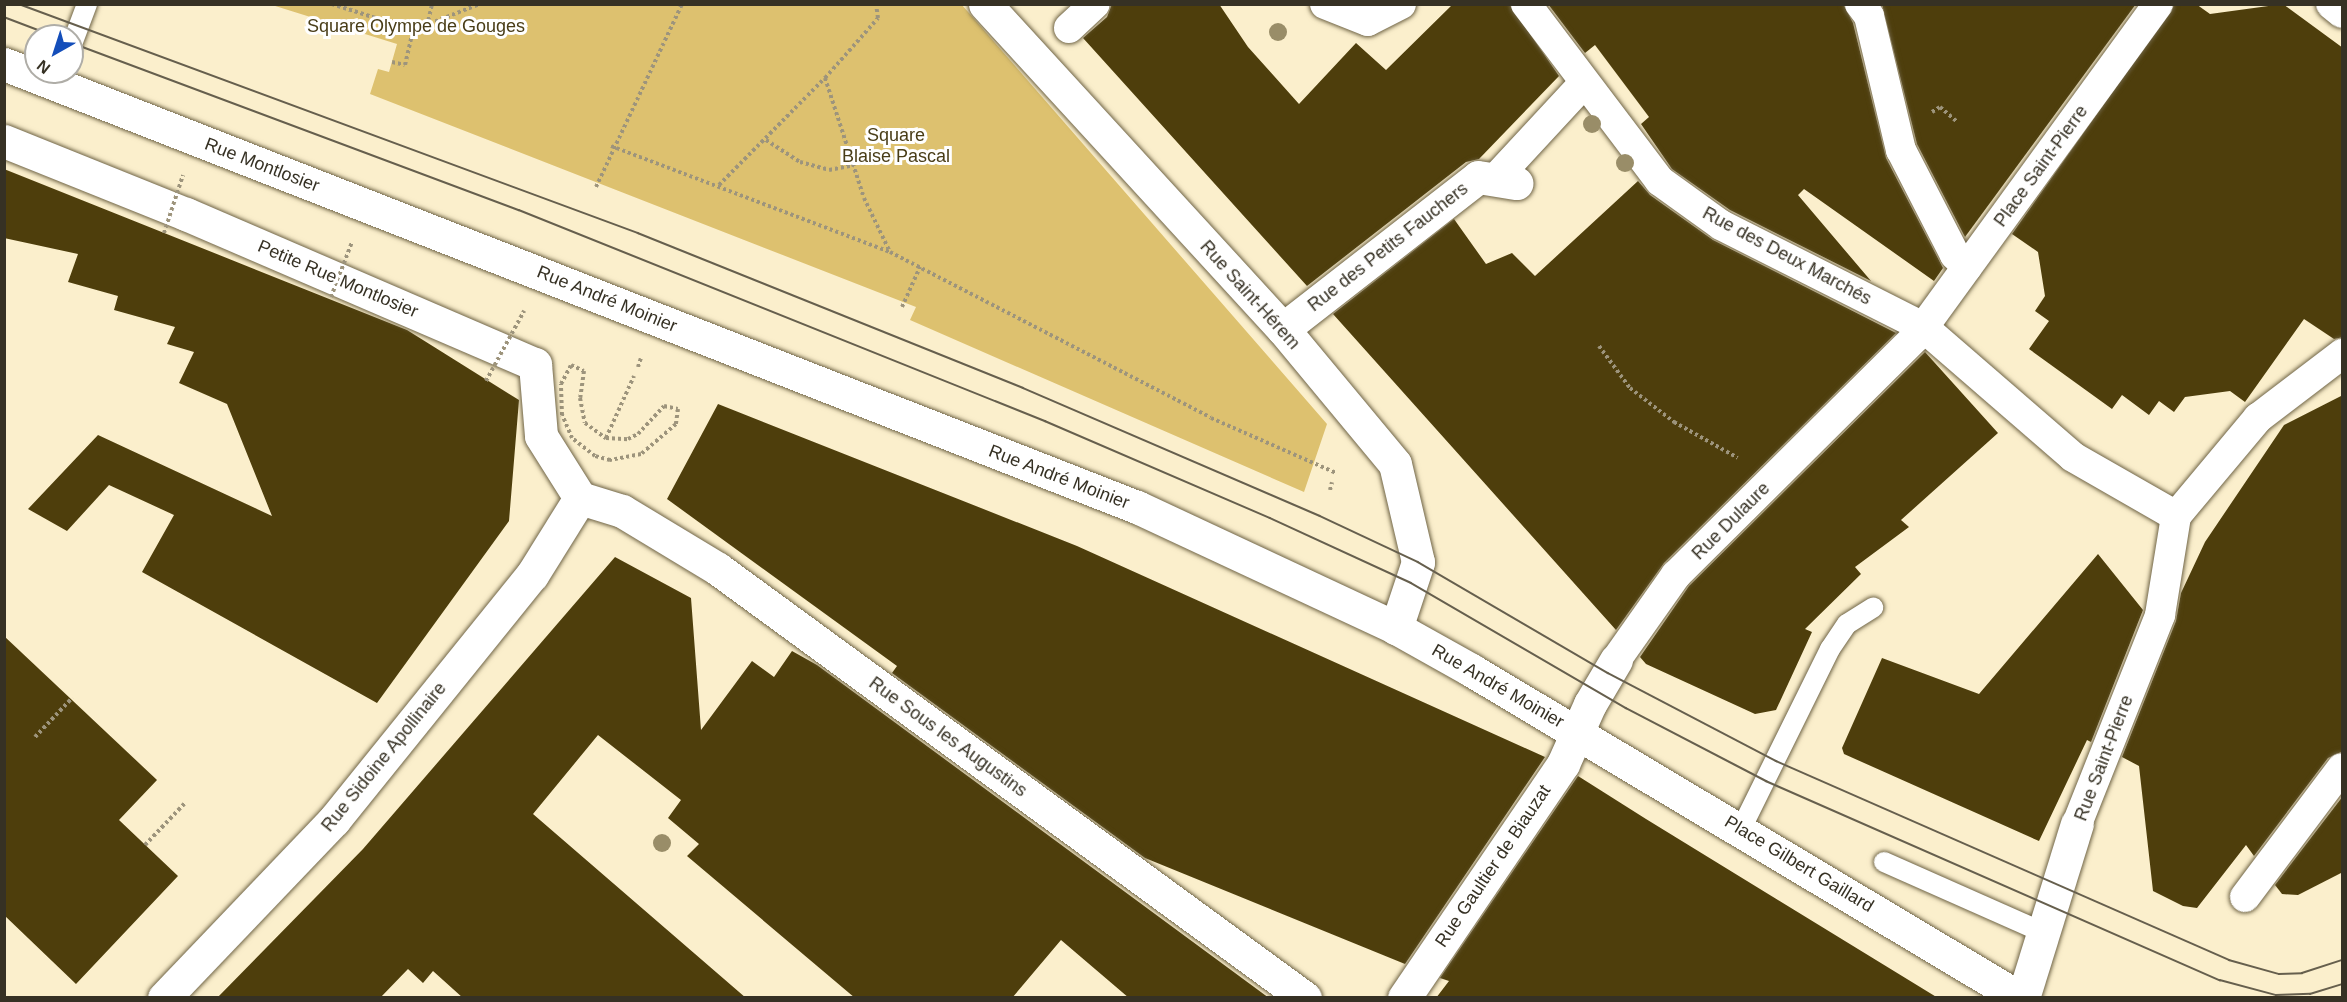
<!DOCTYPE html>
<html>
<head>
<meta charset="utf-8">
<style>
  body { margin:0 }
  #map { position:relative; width:2347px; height:1002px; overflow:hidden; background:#fbefcc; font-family:Arial,sans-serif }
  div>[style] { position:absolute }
  .green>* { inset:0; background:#ddc16f }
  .building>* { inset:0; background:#4e3e0c }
  .path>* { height:4px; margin-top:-2px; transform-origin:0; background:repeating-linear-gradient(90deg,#9d947c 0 3px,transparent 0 6px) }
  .roads { filter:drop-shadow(0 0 2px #6f6446) drop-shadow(0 0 2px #6f6446) }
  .service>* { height:20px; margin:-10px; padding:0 10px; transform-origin:10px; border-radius:10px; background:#fff }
  .pedestrian>* { height:30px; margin:-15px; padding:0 15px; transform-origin:15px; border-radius:15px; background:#fff }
  .minor>* { height:33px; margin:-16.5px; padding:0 16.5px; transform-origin:16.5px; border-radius:16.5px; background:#fff }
  .secondary>* { height:33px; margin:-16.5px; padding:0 16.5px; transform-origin:16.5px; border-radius:16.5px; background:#fff }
  .tram>* { height:1.5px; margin:-0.75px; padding:0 0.75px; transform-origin:0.75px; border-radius:0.75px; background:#665f4d }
  .path-bridge>* { height:4px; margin-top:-2px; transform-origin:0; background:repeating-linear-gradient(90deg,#9d947c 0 3px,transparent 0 6px) }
  .trees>* { width:18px; height:18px; margin:-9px; border-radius:50%; background:#998d68 }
  span { translate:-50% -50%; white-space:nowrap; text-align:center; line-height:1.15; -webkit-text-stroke:6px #fff; paint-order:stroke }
  .park-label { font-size:18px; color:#493d17 }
  .street-label { font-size:18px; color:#363124 }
  .frame { position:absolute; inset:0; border:6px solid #363124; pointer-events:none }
  .north { position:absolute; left:24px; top:24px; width:60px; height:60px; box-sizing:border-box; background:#fff; border:2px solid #afada7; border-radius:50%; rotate:219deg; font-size:16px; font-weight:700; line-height:24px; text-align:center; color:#363124 }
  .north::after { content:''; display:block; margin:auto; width:21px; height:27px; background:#144eba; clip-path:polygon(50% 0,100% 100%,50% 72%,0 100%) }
</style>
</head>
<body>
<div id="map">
  <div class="green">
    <i style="clip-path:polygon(272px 5px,962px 5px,1327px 424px,1304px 492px,910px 320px,916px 307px,370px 94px,378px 69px,389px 72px,397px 44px)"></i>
  </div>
  <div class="building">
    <i style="clip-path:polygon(1112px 4px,1219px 4px,1248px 47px,1299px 104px,1356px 43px,1386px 70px,1453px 4px,1509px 4px,1559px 76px,1479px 159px,1466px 162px,1307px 286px,1083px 38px,1107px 17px)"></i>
    <i style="clip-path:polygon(1548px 4px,1843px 4px,1853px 23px,1886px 158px,1943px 268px,1934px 281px,1804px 189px,1798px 195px,1871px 281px,1730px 210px,1672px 169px,1641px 124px,1649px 117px,1595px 45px,1585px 53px)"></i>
    <i style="clip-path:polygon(1882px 4px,2136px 4px,1965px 237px,1917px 144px)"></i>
    <i style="clip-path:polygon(2175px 4px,2196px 4px,2210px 14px,2283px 4px,2343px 48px,2343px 337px,2334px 339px,2304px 319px,2245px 402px,2230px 391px,2185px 397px,2174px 412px,2159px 401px,2149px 415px,2122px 395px,2112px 409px,2029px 349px,2049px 321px,2035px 311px,2045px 296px,2038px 252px,2012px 234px)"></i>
    <i style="clip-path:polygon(4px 169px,407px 330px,519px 400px,509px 521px,377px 703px,142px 572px,174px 515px,109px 485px,67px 531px,28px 509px,98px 435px,272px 516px,227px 404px,179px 383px,194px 352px,167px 344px,175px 327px,114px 310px,118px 296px,68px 282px,78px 254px,4px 238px)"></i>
    <i style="clip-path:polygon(1638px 181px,1650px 195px,1713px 240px,1896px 333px,1664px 563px,1616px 630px,1333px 314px,1454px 219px,1486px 264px,1512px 253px,1535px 276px)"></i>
    <i style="clip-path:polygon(1925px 352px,1998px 433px,1901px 520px,1909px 527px,1855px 567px,1861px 574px,1805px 629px,1812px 632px,1776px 710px,1755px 714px,1646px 664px,1640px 657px,1689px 586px)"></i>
    <i style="clip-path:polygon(2343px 395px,2343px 751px,2328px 758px,2254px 856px,2246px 845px,2197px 908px,2183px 906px,2153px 891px,2139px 766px,2122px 757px,2176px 621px,2181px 593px,2205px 542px,2284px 425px)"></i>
    <i style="clip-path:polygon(718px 404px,1077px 546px,1545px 757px,1405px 964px,1145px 858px,892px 673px,897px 666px,667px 499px)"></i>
    <i style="clip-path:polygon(2098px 554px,2143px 610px,2091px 742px,2087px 740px,2039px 841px,1844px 754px,1842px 748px,1882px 658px,1979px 694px)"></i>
    <i style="clip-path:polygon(615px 557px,691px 598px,701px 730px,752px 661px,774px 677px,792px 651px,817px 665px,1269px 998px,1129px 998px,1061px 940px,1012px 998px,855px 998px,687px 856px,699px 844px,668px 818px,681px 800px,598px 735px,533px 814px,746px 998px,463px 998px,433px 971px,423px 983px,408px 969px,380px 998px,217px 998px,363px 849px)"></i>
    <i style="clip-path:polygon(4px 636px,157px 780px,119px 820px,178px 876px,76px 984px,4px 915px)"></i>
    <i style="clip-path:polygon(1578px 776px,1646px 819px,1938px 998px,1436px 998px,1449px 981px,1440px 978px)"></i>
    <i style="clip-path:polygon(2343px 796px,2343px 872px,2298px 895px,2282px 894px,2275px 885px)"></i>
  </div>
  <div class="path">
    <i style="left:332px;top:4px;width:85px;rotate:17.8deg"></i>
    <i style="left:427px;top:26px;width:23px;rotate:-77deg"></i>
    <i style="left:392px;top:62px;width:13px;rotate:13deg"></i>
    <i style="left:405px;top:65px;width:36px;rotate:-77deg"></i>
    <i style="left:413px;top:30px;width:72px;rotate:-21.2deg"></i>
    <i style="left:825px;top:78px;width:80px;rotate:-48.5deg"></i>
    <i style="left:878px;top:18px;width:14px;rotate:-98deg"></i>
    <i style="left:1932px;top:112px;width:9px;rotate:-32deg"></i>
    <i style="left:1940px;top:107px;width:23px;rotate:41deg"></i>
    <i style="left:766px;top:140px;width:40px;rotate:32.9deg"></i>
    <i style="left:800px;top:162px;width:30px;rotate:15deg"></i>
    <i style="left:829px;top:170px;width:25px;rotate:-11deg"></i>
    <i style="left:611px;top:146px;width:298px;rotate:20.8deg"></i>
    <i style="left:890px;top:252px;width:361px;rotate:27.3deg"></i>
    <i style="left:1211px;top:418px;width:137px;rotate:23.7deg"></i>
    <i style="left:719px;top:185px;width:151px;rotate:-45.3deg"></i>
    <i style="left:825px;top:78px;width:126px;rotate:72deg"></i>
    <i style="left:864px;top:198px;width:60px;rotate:64.3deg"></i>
    <i style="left:596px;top:187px;width:202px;rotate:-64.8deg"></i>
    <i style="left:902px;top:307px;width:44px;rotate:-65.8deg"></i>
    <i style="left:1599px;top:346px;width:52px;rotate:53.6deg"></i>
    <i style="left:1630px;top:388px;width:56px;rotate:37.7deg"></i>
    <i style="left:1674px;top:422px;width:73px;rotate:29.4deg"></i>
    <i style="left:571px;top:365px;width:14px;rotate:25deg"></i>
    <i style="left:584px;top:371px;width:27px;rotate:98deg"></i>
    <i style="left:580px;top:398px;width:25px;rotate:79deg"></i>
    <i style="left:585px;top:423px;width:26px;rotate:36deg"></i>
    <i style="left:606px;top:438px;width:22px;rotate:3deg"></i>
    <i style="left:628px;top:439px;width:11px;rotate:-27deg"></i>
    <i style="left:638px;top:434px;width:38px;rotate:-47deg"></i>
    <i style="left:664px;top:406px;width:14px;rotate:12deg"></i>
    <i style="left:678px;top:409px;width:15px;rotate:98deg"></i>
    <i style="left:676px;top:424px;width:46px;rotate:139.4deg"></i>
    <i style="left:641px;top:454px;width:32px;rotate:169deg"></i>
    <i style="left:610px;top:460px;width:16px;rotate:-165deg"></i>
    <i style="left:595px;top:456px;width:29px;rotate:-142deg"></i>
    <i style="left:572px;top:438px;width:25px;rotate:-113deg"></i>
    <i style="left:562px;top:415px;width:31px;rotate:-92deg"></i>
    <i style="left:561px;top:384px;width:21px;rotate:-62deg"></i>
    <i style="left:638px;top:367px;width:9px;rotate:-72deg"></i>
    <i style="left:606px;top:438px;width:68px;rotate:-65.7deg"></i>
    <i style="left:1330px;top:490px;width:8px;rotate:-76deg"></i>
    <i style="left:35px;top:737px;width:54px;rotate:-46.5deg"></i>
    <i style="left:145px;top:845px;width:58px;rotate:-46.4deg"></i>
  </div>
  <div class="roads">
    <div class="service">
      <i style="left:72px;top:44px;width:43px;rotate:-69.4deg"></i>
      <i style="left:1741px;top:829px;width:201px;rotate:-63.7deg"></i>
      <i style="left:1830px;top:649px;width:30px;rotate:-56deg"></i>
      <i style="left:1847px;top:624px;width:31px;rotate:-32deg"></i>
      <i style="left:1884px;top:862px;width:175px;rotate:23.9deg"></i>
    </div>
    <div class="pedestrian">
      <i style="left:1325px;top:4px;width:46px;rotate:21.6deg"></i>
      <i style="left:1368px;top:21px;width:37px;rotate:-27deg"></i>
      <i style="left:1526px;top:4px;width:222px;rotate:52.9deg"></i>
      <i style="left:1660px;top:181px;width:75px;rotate:35.8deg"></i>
      <i style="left:1721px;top:225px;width:226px;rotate:26.8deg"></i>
      <i style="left:1923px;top:327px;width:198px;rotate:40.9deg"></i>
      <i style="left:2073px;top:457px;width:119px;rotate:29.8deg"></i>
      <i style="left:1860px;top:4px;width:15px;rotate:53deg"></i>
      <i style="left:1869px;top:16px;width:138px;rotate:76.6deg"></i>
      <i style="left:1901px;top:150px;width:118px;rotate:62.8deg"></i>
      <i style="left:1955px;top:255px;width:17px;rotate:45deg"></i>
      <i style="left:2331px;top:4px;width:14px;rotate:39deg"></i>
      <i style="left:1069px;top:28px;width:35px;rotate:-43deg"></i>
      <i style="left:1497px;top:177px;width:128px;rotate:-47.2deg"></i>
      <i style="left:2176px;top:516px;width:128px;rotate:-50.1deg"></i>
      <i style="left:2258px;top:418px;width:106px;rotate:-37.3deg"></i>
      <i style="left:1616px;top:660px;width:104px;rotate:-54.8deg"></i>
      <i style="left:1676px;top:575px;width:339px;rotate:-44.8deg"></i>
      <i style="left:1917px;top:336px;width:410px;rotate:-54deg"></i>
      <i style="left:2077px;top:824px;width:225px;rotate:-68.3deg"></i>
      <i style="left:2160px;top:615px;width:100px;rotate:-80.8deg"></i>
      <i style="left:2245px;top:897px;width:161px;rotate:-53.1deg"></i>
    </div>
    <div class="minor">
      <i style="left:985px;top:4px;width:441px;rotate:47.5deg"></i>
      <i style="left:1283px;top:329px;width:175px;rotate:50.3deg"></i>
      <i style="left:1395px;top:464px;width:101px;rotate:76.8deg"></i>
      <i style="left:1418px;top:562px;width:70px;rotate:108.4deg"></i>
      <i style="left:4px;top:141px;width:196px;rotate:21.9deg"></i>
      <i style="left:186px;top:214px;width:380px;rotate:23.3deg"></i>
      <i style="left:535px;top:364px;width:72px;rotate:85.2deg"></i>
      <i style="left:541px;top:436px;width:73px;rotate:57.8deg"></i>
      <i style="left:1283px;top:329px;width:247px;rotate:-37.9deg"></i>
      <i style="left:1478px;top:177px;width:39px;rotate:9deg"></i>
      <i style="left:580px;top:498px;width:44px;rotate:17.2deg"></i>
      <i style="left:622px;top:511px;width:112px;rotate:31.1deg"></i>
      <i style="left:718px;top:569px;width:727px;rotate:36.16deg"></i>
      <i style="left:164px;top:998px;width:246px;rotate:-46.3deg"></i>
      <i style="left:334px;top:820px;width:315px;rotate:-51.1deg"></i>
      <i style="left:532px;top:575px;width:91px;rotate:-58.1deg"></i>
      <i style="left:1404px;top:998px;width:283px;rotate:-55.8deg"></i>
      <i style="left:1563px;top:764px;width:66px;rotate:-65.8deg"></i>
      <i style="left:1590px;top:704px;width:51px;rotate:-59.4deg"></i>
      <i style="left:2023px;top:998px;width:182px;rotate:-72.8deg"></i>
    </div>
    <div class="secondary">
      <i style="left:4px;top:64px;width:1217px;rotate:21.36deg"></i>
      <i style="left:1137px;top:507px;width:286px;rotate:25deg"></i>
      <i style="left:1396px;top:628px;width:86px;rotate:29.2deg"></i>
      <i style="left:1471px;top:670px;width:640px;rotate:30.86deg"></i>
    </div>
  </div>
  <div class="tram">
    <i style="left:19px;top:4px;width:660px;rotate:20.3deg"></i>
    <i style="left:638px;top:233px;width:415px;rotate:21.9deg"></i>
    <i style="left:1023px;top:388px;width:323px;rotate:23.3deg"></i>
    <i style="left:1320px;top:516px;width:108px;rotate:25.1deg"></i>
    <i style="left:1418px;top:562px;width:220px;rotate:30.3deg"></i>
    <i style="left:1608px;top:673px;width:190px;rotate:27.6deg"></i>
    <i style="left:1776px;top:761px;width:495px;rotate:23.7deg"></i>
    <i style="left:2229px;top:960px;width:52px;rotate:15.6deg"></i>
    <i style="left:2279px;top:974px;width:23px;rotate:-2deg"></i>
    <i style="left:2302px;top:973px;width:42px;rotate:-18deg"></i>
    <i style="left:4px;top:17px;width:53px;rotate:20.8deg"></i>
    <i style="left:72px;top:43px;width:477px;rotate:20.5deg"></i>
    <i style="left:519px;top:210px;width:567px;rotate:21.86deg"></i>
    <i style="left:1045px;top:421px;width:245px;rotate:23.3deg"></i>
    <i style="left:1270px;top:518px;width:155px;rotate:24.7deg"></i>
    <i style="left:1411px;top:583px;width:249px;rotate:30.2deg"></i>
    <i style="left:1626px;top:708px;width:158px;rotate:27.5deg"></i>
    <i style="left:1766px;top:781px;width:496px;rotate:23.7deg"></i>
    <i style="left:2220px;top:980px;width:58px;rotate:15deg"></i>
    <i style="left:2276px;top:995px;width:34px;rotate:-2deg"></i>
    <i style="left:2310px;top:994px;width:34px;rotate:-17deg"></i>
  </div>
  <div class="path-bridge">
    <i style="left:164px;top:233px;width:61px;rotate:-71.9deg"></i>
    <i style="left:331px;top:297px;width:59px;rotate:-69.1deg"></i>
    <i style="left:486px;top:381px;width:80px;rotate:-61.5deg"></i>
  </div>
  <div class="trees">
    <i style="left:1278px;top:32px"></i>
    <i style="left:1592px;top:124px"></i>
    <i style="left:1625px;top:163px"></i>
    <i style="left:662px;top:843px"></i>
  </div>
  <div class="park-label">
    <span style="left:416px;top:26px">Square Olympe de Gouges</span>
    <span style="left:896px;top:146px">Square<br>Blaise Pascal</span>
  </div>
  <div class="street-label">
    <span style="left:262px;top:165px;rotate:21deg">Rue Montlosier</span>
    <span style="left:2041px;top:166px;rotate:-54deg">Place Saint-Pierre</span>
    <span style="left:1388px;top:247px;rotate:-38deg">Rue des Petits Fauchers</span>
    <span style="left:1787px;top:256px;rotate:28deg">Rue des Deux Marchés</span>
    <span style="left:338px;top:279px;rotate:23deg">Petite Rue Montlosier</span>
    <span style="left:1250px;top:295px;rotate:48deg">Rue Saint-Hérem</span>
    <span style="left:607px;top:299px;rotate:22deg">Rue André Moinier</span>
    <span style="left:1059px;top:477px;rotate:21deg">Rue André Moinier</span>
    <span style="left:1731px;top:521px;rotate:-45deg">Rue Dulaure</span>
    <span style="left:1498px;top:686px;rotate:30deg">Rue André Moinier</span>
    <span style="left:948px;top:737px;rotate:36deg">Rue Sous les Augustins</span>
    <span style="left:384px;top:757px;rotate:-51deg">Rue Sidoine Apollinaire</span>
    <span style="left:2104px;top:758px;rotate:-69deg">Rue Saint-Pierre</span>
    <span style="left:1799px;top:864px;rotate:31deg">Place Gilbert Gaillard</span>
    <span style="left:1493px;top:866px;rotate:-56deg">Rue Gaultier de Biauzat</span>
  </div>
  <div class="frame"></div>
  <div class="north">N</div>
</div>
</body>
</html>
